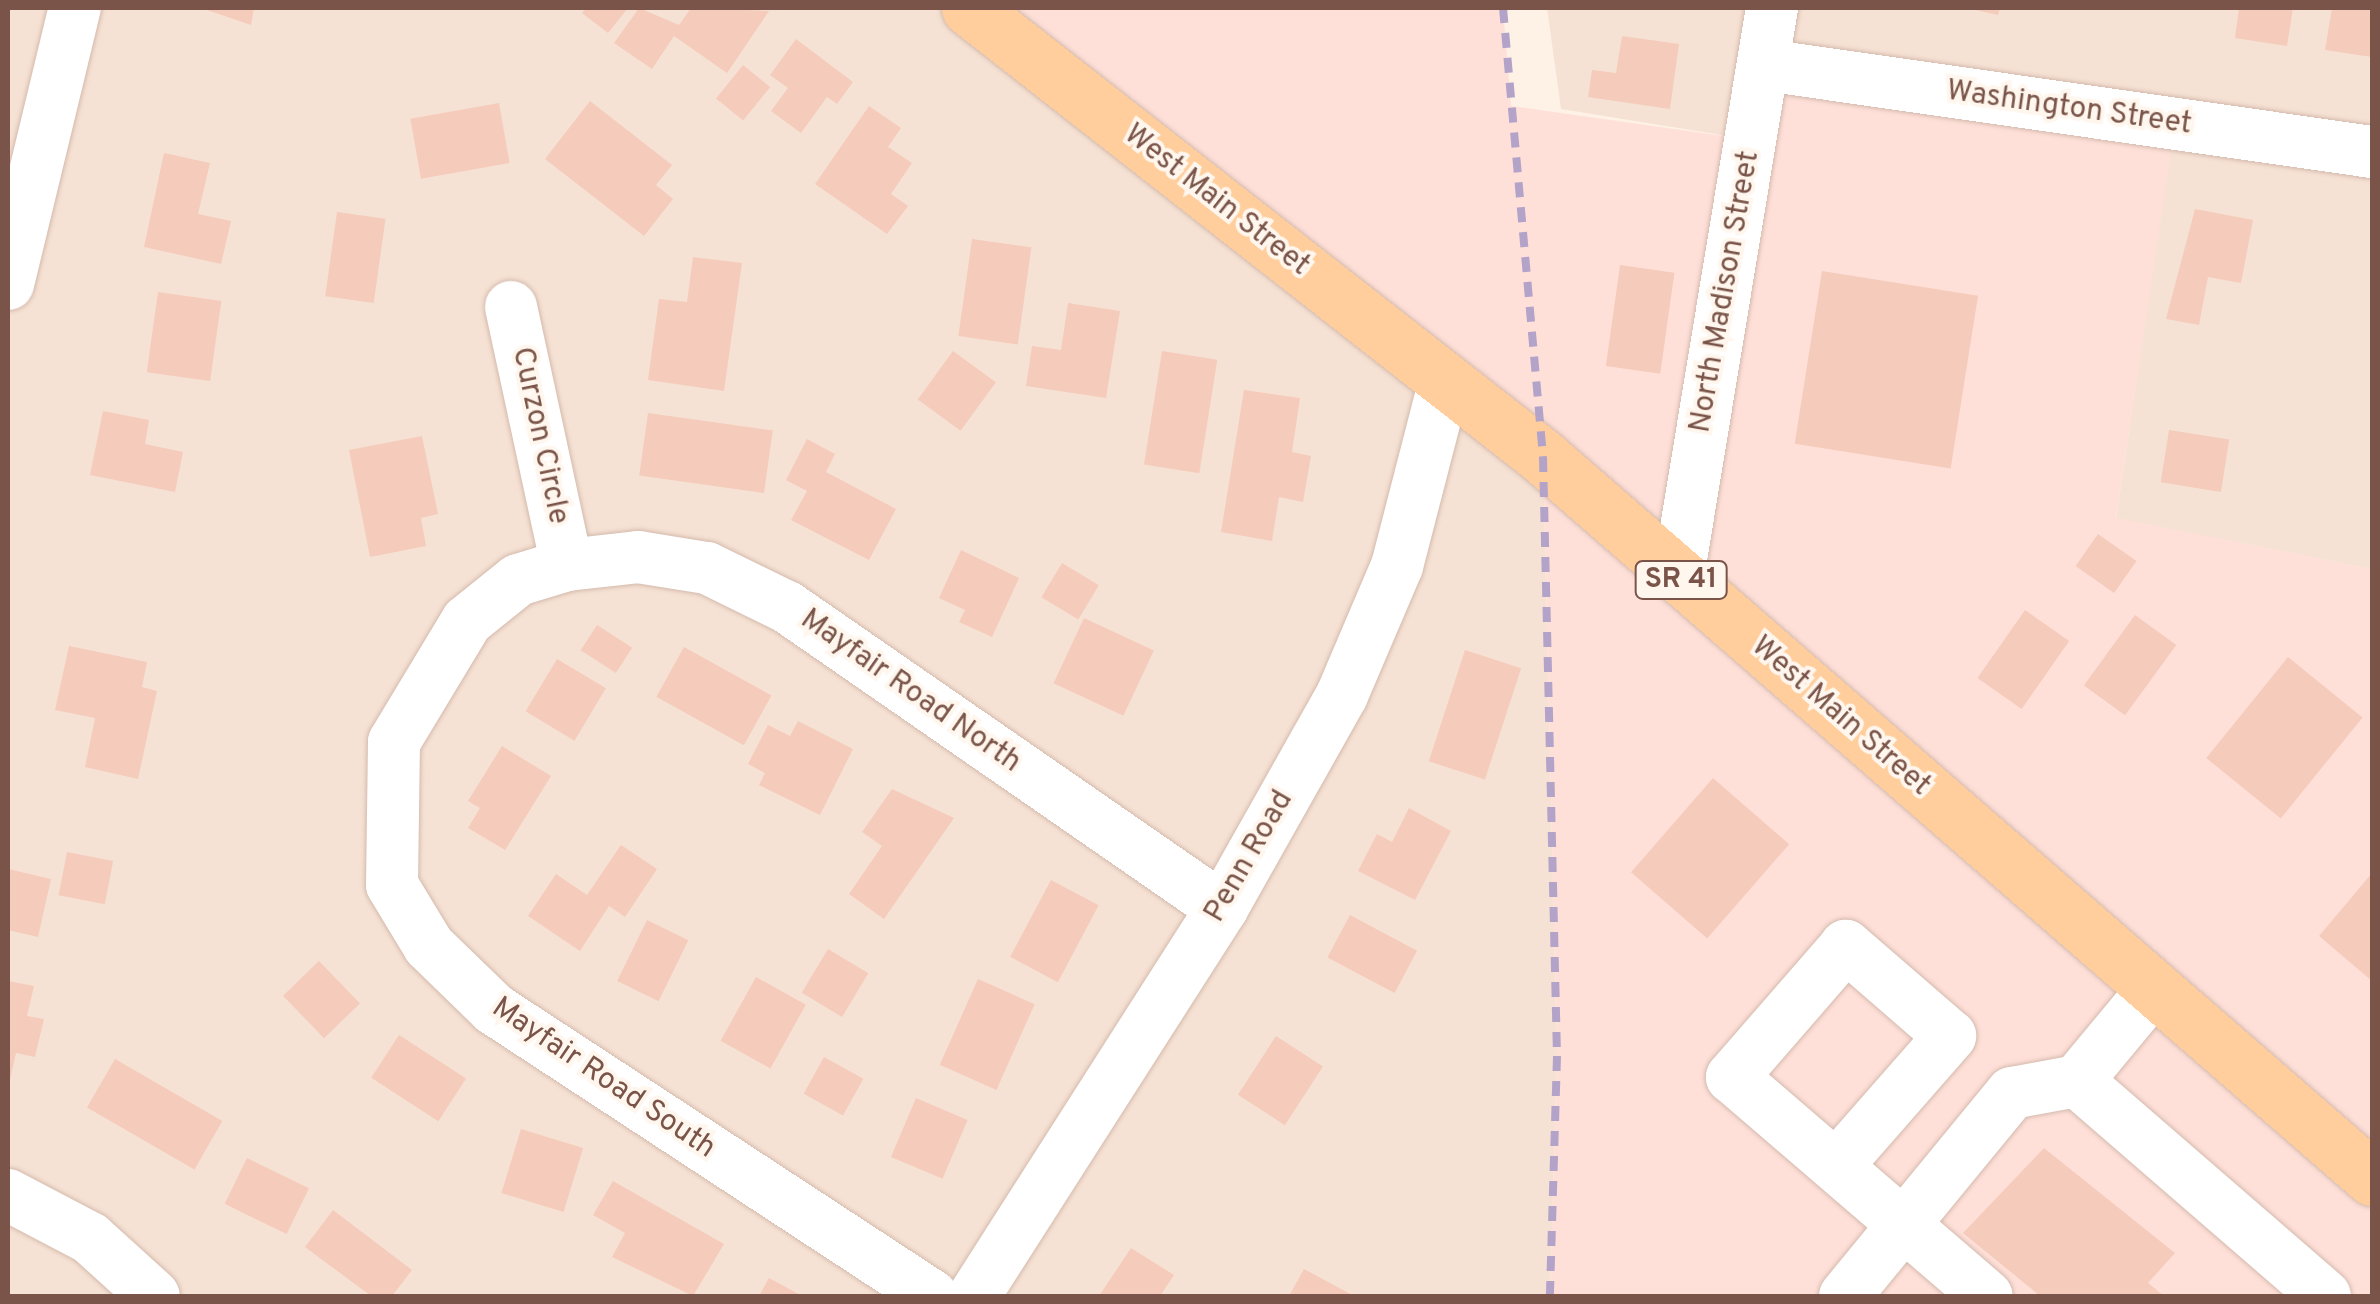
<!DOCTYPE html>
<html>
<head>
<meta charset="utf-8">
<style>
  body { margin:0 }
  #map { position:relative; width:2380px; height:1304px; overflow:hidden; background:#fef2e6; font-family:Overpass,sans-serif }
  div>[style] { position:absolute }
  .residential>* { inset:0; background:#f6e2d4 }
  .commercial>* { inset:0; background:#ffe0d9 }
  .building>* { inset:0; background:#f5cbbb; transform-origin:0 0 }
  .roads { filter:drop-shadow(0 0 2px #d4baad) drop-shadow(0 0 2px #d4baad) }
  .minor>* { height:52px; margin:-26px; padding:0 26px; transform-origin:26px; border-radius:26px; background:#fff }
  .major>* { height:55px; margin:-27.5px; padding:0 27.5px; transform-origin:27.5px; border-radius:27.5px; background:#ffce9c }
  .rail>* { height:8px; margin-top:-4px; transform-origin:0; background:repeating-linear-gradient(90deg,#b3a3c9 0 15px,transparent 0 25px) }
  span { translate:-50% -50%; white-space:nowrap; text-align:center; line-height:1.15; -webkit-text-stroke:8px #fff6ee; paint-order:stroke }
  .shield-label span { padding:2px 8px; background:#fff6ee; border:2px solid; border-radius:8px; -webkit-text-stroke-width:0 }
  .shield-label { font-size:28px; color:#7a5448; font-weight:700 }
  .street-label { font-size:30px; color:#7a5448 }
  .frame { position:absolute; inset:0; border:10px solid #7a5448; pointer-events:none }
</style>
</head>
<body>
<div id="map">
  <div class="residential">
    <i style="clip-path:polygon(8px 8px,969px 8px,1543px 457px,1557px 1056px,1550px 1296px,8px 1296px)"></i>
    <i style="clip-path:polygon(1547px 8px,2372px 8px,2372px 569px,2116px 519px,2174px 124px,1752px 140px,1561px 109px)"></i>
  </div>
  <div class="commercial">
    <i style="clip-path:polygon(969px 8px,1503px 8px,1511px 106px,1752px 140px,1765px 65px,2175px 124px,2116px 518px,2372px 569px,2372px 1296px,1550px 1296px,1557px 1056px,1543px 457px)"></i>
  </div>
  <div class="building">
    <i style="clip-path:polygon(201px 8px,254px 8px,251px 25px)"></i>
    <i style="clip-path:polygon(586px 8px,628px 8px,608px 33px,582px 13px)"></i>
    <i style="clip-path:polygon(639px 8px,679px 25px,691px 8px,769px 11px,727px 73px,674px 36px,652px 69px,614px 43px)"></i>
    <i style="clip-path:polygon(1967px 8px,2000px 8px,1998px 15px)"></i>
    <i style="clip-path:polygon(2239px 8px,2293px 8px,2287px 46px,2235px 38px)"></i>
    <i style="clip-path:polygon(2332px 8px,2372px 8px,2372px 57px,2325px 50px)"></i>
    <i style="clip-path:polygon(1622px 36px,1679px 44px,1670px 109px,1588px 97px,1592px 70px,1616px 73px)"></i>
    <i style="clip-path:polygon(796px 39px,853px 82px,837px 104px,827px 97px,801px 133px,771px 111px,788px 88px,770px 75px)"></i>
    <i style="left:743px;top:65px;width:35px;height:43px;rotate:39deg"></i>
    <i style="clip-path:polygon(590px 101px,672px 165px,656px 185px,673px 199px,644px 236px,545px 159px)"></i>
    <i style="left:499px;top:103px;width:61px;height:90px;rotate:80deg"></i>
    <i style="clip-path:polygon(869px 106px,901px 128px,888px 147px,912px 163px,891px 194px,908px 206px,887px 234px,815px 184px)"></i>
    <i style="clip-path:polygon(164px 153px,210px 163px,198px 214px,231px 221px,221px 264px,144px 247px)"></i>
    <i style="clip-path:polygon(2195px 209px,2253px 220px,2241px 283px,2208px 277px,2199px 325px,2166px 319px)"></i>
    <i style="left:337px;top:212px;width:49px;height:85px;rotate:8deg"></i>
    <i style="left:972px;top:239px;width:60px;height:98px;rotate:8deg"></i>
    <i style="clip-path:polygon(693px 257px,742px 263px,724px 391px,648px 380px,659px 299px,687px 302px)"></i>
    <i style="left:1620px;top:265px;width:55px;height:102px;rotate:8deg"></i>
    <i style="left:1822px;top:271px;width:158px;height:175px;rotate:9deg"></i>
    <i style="left:158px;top:292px;width:64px;height:81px;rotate:8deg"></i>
    <i style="clip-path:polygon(1068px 303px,1120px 311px,1106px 398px,1026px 386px,1032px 346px,1061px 350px)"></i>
    <i style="left:953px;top:351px;width:53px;height:60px;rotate:36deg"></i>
    <i style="left:1162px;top:351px;width:56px;height:115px;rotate:9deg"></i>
    <i style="clip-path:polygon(1244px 390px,1300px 398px,1292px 452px,1311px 456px,1303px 502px,1279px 497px,1272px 541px,1221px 532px)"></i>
    <i style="clip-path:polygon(103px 411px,149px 420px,145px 444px,183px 452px,175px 492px,90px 475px)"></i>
    <i style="left:648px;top:413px;width:126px;height:63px;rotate:8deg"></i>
    <i style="left:2169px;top:430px;width:61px;height:53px;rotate:9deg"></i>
    <i style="clip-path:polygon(422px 436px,438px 514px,421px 518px,426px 546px,370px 557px,349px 450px)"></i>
    <i style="clip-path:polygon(807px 439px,835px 454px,826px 472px,896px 509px,869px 560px,791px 520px,807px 491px,786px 480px)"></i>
    <i style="left:2098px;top:534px;width:47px;height:39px;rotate:35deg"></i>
    <i style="clip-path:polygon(961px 550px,1019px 578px,992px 637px,959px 622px,965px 610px,939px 598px)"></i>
    <i style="left:1062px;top:563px;width:43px;height:40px;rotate:31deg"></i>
    <i style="left:2025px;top:610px;width:54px;height:83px;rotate:35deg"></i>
    <i style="left:2135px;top:615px;width:51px;height:87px;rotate:36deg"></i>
    <i style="left:1084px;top:618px;width:77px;height:72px;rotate:25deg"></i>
    <i style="left:597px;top:625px;width:42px;height:30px;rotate:33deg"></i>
    <i style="clip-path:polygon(69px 646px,147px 662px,142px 687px,157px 691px,138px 779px,85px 767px,95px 718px,55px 710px)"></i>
    <i style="left:684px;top:647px;width:100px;height:57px;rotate:29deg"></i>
    <i style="left:1465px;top:650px;width:59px;height:117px;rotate:18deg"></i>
    <i style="left:2288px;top:657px;width:96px;height:130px;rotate:39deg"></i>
    <i style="left:557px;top:659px;width:57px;height:61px;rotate:31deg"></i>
    <i style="clip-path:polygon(798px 721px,853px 749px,820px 815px,759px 785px,765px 773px,748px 764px,768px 725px,790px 736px)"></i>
    <i style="clip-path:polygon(502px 746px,551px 776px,505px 850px,468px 828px,480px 808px,468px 801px)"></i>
    <i style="left:1713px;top:778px;width:101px;height:125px;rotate:41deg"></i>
    <i style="clip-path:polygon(892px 789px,954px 818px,884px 919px,849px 894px,882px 846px,862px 832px)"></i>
    <i style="clip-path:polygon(1409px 808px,1451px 831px,1415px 900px,1358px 871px,1377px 834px,1392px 842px)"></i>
    <i style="clip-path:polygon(621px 845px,657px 869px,625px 917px,609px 906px,580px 951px,528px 916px,556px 874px,587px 895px)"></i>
    <i style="left:67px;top:852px;width:47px;height:44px;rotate:11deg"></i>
    <i style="clip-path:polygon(8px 869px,51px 879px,38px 937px,8px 930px)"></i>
    <i style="clip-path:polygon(2372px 873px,2372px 981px,2319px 936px)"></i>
    <i style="left:1051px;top:880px;width:54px;height:87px;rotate:28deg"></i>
    <i style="left:1350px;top:915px;width:76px;height:48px;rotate:28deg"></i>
    <i style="left:647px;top:920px;width:46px;height:68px;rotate:26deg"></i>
    <i style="left:828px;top:949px;width:47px;height:51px;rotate:31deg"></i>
    <i style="left:319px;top:961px;width:59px;height:50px;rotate:46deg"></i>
    <i style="left:756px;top:977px;width:57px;height:73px;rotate:29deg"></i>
    <i style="left:978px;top:979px;width:62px;height:94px;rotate:24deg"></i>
    <i style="clip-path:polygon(8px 981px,34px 986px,27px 1016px,44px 1019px,35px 1057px,16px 1053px,9px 1084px)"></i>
    <i style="left:399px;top:1035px;width:80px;height:51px;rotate:33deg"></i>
    <i style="left:1276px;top:1036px;width:56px;height:70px;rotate:33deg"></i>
    <i style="left:824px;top:1057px;width:45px;height:42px;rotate:29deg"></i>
    <i style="left:115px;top:1059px;width:124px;height:56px;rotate:30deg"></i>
    <i style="left:916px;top:1098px;width:56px;height:64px;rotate:23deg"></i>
    <i style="left:521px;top:1129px;width:65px;height:67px;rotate:17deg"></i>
    <i style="clip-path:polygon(2044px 1148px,2175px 1253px,2148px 1283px,2164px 1296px,2040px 1296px,1963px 1233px)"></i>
    <i style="left:247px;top:1158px;width:69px;height:51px;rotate:26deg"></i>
    <i style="clip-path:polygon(613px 1181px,724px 1244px,693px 1296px,612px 1257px,625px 1233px,593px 1215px)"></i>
    <i style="clip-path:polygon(333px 1210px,412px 1270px,392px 1296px,371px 1296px,305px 1247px)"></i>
    <i style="clip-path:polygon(1131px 1248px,1174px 1275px,1160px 1296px,1099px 1296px)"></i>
    <i style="clip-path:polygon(1304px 1269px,1354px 1296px,1289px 1296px)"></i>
    <i style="clip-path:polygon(769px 1278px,802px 1296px,759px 1296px)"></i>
  </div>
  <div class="roads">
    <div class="minor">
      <i style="left:1765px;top:65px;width:613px;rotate:8.16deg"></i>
      <i style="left:8px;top:284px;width:284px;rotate:-76.4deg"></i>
      <i style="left:511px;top:307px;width:264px;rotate:77.8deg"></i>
      <i style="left:1678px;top:577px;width:577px;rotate:-80.62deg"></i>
      <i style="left:2077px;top:1081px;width:328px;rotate:40.9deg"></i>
      <i style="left:1839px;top:1163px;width:169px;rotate:-48.8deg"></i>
      <i style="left:1950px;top:1036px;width:138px;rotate:-139.1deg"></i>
      <i style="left:1846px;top:946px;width:174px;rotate:131deg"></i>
      <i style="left:1732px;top:1077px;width:336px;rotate:40.7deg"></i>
      <i style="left:8px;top:1195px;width:93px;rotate:27.7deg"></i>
      <i style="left:90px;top:1238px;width:86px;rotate:42.2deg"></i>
      <i style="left:932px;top:1296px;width:524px;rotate:-146.77deg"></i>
      <i style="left:494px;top:1009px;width:91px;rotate:-135.9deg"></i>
      <i style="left:429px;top:946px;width:71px;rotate:-121.2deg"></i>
      <i style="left:392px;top:885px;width:143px;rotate:-89.2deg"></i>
      <i style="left:394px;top:742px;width:141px;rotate:-58.9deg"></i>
      <i style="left:467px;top:621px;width:65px;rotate:-38.8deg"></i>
      <i style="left:518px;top:580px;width:51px;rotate:-17deg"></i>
      <i style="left:567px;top:565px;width:71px;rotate:-6.4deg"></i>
      <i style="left:638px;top:557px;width:70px;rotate:9.1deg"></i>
      <i style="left:707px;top:568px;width:89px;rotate:26deg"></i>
      <i style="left:787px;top:607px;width:529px;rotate:34.68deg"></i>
      <i style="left:974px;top:1296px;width:460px;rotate:-57.4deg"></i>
      <i style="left:1222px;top:908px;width:244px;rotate:-60.6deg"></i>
      <i style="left:1342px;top:695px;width:140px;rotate:-66.9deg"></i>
      <i style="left:1397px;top:566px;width:191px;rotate:-75.5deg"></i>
      <i style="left:1845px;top:1296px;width:263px;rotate:-50.6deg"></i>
      <i style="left:2012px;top:1093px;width:66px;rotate:-10.5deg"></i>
      <i style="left:2077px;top:1081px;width:116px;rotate:-50.3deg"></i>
    </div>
    <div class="major">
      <i style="left:969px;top:8px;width:729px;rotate:38.03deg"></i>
      <i style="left:1543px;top:457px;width:1099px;rotate:41.01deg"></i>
    </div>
  </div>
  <div class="rail">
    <i style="left:1503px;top:8px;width:451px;rotate:84.9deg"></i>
    <i style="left:1543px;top:457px;width:599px;rotate:88.66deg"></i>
    <i style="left:1557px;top:1056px;width:240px;rotate:91.7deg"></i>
  </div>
  <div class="shield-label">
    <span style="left:1681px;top:580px">SR 41</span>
  </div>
  <div class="street-label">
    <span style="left:2069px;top:109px;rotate:8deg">Washington Street</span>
    <span style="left:1216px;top:201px;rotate:38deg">West Main Street</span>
    <span style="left:1726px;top:292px;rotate:-80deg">North Madison Street</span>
    <span style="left:539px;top:436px;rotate:78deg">Curzon Circle</span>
    <span style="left:910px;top:692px;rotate:35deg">Mayfair Road North</span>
    <span style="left:1840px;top:717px;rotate:41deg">West Main Street</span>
    <span style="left:1250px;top:857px;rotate:-60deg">Penn Road</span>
    <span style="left:603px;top:1079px;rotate:34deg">Mayfair Road South</span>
  </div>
  <div class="frame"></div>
</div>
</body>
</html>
